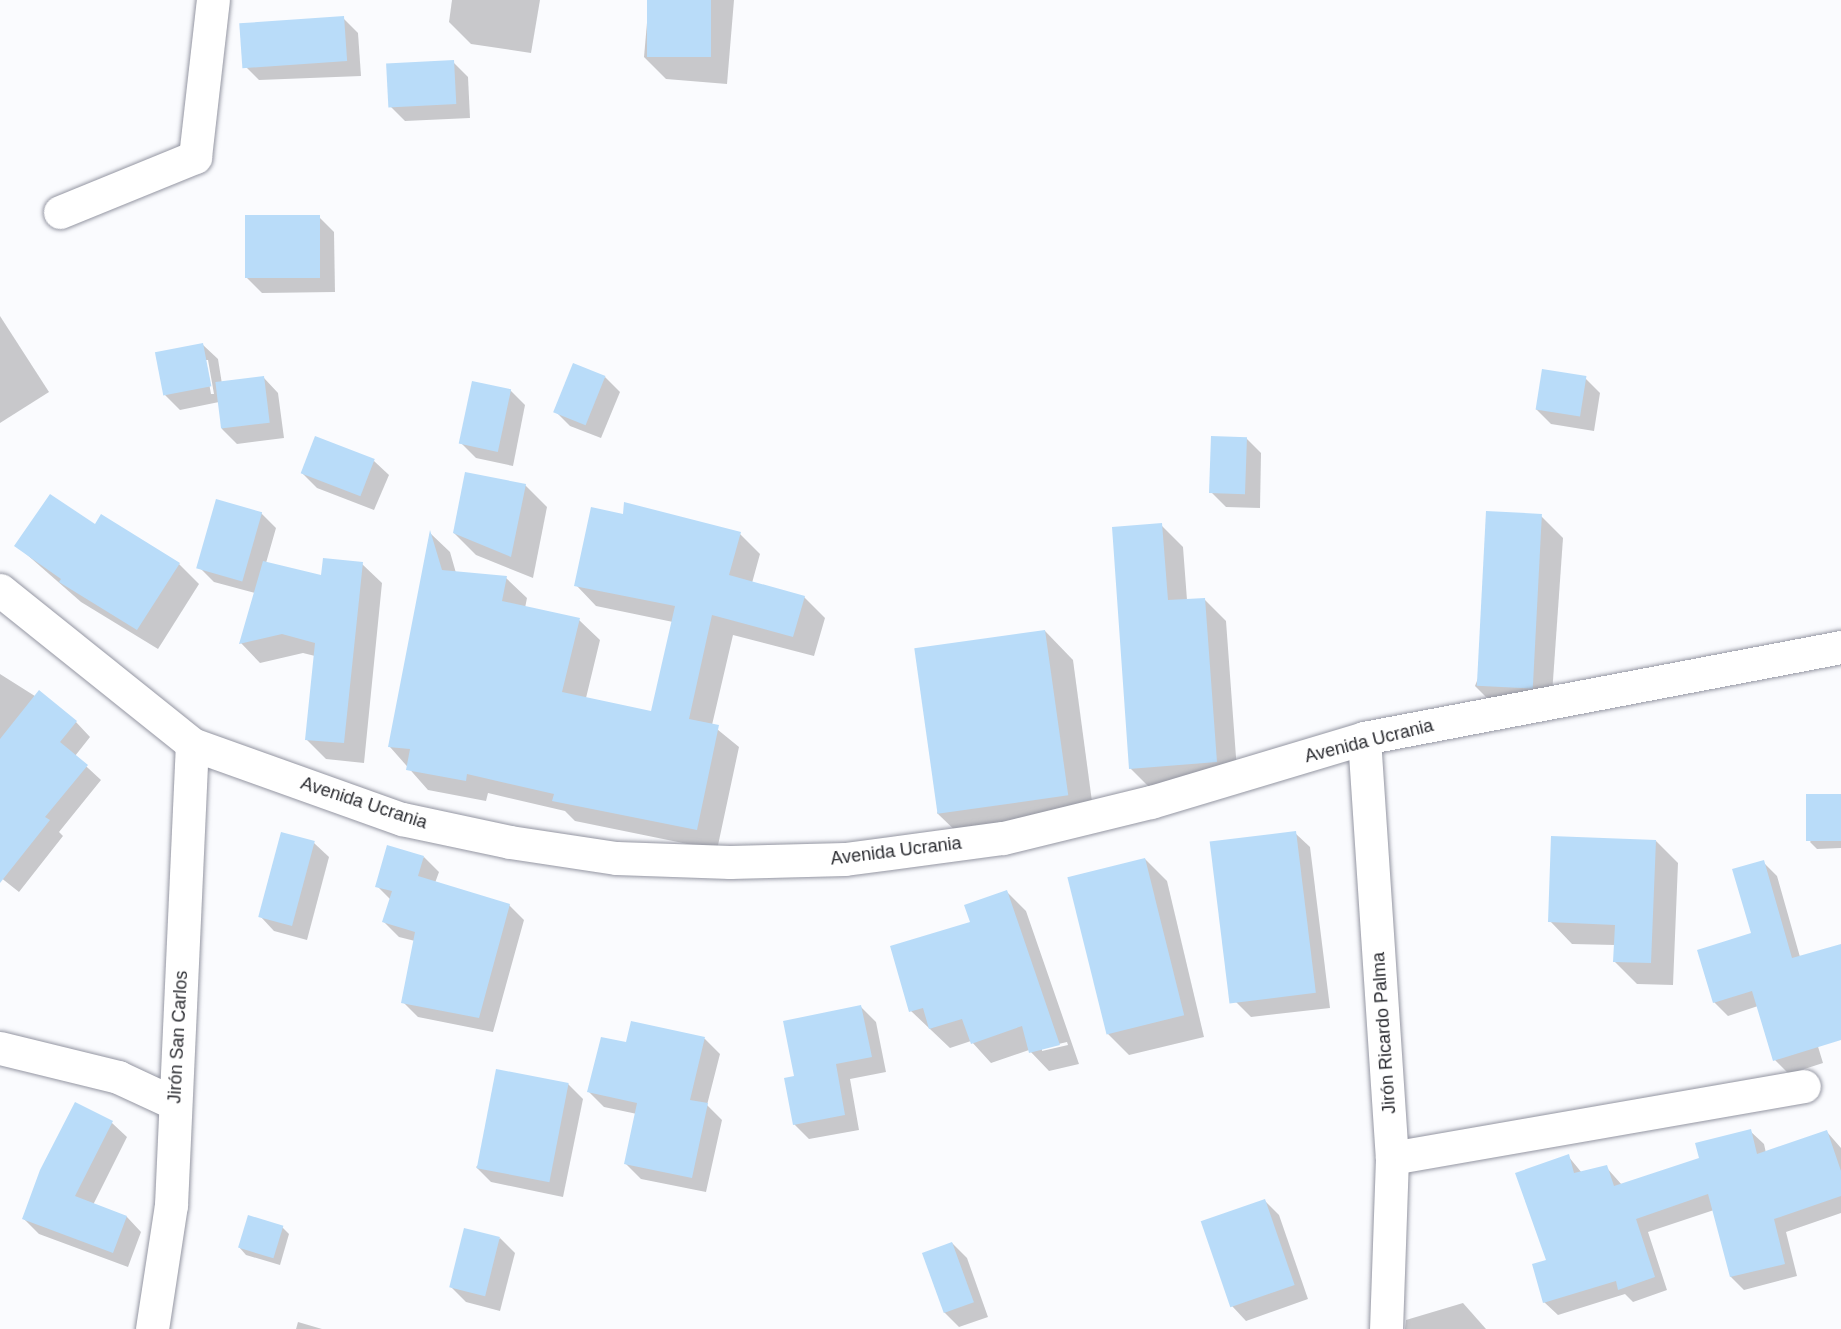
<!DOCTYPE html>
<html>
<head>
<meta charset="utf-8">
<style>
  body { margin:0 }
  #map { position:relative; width:1841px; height:1329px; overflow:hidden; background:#fafbfe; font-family:Arial,sans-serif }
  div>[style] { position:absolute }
  .shadow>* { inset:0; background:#0003 }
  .building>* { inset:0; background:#b9dcf9; transform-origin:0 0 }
  .roads { filter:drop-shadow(0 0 2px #9496a2) drop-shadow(0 0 2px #9496a2) }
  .minor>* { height:33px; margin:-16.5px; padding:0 16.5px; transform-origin:16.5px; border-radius:16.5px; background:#fff }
  .major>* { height:33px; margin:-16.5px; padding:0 16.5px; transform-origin:16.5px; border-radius:16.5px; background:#fff }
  span { translate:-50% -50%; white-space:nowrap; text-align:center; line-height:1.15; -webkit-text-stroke:6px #fff; paint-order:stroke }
  .street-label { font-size:18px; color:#2b2c31 }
</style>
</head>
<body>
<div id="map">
  <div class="shadow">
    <i style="clip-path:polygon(452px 0,540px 0,531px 53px,471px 44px,449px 22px)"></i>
    <i style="clip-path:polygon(649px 0,734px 0,727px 84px,666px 79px,644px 57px)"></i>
    <i style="clip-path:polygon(343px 18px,358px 33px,361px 76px,259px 80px,244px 65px)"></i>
    <i style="clip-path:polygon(453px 62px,468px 77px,470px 118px,405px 121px,390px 106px)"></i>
    <i style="clip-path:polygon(319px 217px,334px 232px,335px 292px,262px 293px,247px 278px)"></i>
    <i style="clip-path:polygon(0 316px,49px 392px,0 423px)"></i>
    <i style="clip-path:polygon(evenodd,203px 345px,218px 359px,222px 384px,264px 378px,278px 393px,284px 438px,237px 444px,222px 429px,219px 402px,180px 410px,165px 395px,203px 345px,205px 360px,208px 360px,214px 394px,211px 394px,205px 360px)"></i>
    <i style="clip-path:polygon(605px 377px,620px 392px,601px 438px,570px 426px,555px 411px)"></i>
    <i style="clip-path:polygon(1585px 378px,1600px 393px,1594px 431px,1551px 424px,1536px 409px)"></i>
    <i style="clip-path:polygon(510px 390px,525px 405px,513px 466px,476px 458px,461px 443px)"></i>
    <i style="clip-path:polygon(1246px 438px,1261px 453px,1260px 508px,1226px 507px,1211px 492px)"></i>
    <i style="clip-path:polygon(374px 461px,389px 475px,374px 510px,317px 488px,302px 473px)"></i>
    <i style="clip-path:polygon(525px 485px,547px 507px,533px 578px,476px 555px,454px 533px)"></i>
    <i style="clip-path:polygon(261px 513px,276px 528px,266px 563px,323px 577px,362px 564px,382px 583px,364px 763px,326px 759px,306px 739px,315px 656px,303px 653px,260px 663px,241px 643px,255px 593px,214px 582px,199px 567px)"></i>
    <i style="clip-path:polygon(625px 516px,740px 534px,760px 554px,752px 583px,804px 597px,825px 618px,814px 656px,733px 635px,712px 725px,739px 747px,717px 850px,575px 821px,565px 811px,488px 793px,486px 801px,428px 790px,390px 747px,430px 533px,450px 552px,456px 573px,506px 578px,527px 598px,525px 608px,579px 620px,600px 640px,586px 698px,652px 712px,673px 622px,596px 606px,576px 585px)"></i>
    <i style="clip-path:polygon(1541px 516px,1563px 538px,1551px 709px,1497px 708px,1475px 686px)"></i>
    <i style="clip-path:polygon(1161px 525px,1183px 547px,1187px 600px,1204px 599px,1226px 621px,1238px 784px,1152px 790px,1130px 768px)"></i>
    <i style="clip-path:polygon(95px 526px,179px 564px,199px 584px,158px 649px,81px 602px,16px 545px)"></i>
    <i style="clip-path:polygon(1045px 631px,1073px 660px,1095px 824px,966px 841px,937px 813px)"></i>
    <i style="clip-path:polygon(0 674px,76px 722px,90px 737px,75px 756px,101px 780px,59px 832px,63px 836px,19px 892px,0 877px)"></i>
    <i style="clip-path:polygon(1841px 795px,1841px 848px,1817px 849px,1810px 842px)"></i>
    <i style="clip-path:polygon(1295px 833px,1310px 847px,1330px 1008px,1251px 1017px,1236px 1002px,1256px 837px)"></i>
    <i style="clip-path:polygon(1656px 841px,1678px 863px,1673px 985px,1637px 984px,1615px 962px,1615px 945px,1572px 944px,1550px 921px)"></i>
    <i style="clip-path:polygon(314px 843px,329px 857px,307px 940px,274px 931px,260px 916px)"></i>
    <i style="clip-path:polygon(424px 857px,439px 872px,435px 883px,509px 905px,524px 920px,493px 1032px,418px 1017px,403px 1002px,415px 941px,399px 937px,384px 922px,391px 900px,377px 886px)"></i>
    <i style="clip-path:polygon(1145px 859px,1167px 881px,1204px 1037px,1129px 1055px,1107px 1033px)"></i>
    <i style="clip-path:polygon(1763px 862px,1777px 876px,1800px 957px,1841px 945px,1841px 1007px,1809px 1017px,1823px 1063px,1789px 1074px,1775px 1060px,1758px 1006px,1728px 1016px,1714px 1002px,1752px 934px)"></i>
    <i style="clip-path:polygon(evenodd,1007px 892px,1026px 911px,1079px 1064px,1049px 1071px,1029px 1050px,991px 1063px,971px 1041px,950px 1048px,911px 1011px,972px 923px,1007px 892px,1067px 1042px,1068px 1045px,1042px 1051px,1042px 1048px,1067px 1042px)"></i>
    <i style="clip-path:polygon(861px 1007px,876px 1022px,886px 1072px,850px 1079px,859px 1130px,809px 1139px,794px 1124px,796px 1078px)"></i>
    <i style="clip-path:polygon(632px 1023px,705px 1039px,720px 1054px,707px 1105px,722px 1120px,706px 1192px,641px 1179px,626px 1164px,637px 1114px,604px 1107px,589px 1092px,627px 1044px)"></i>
    <i style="clip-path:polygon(568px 1084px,583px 1099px,563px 1197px,491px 1182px,476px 1167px)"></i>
    <i style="clip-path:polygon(76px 1104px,112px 1123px,127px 1137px,93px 1205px,127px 1217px,141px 1232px,128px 1267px,39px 1234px,24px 1219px)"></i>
    <i style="clip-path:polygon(1750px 1131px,1764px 1144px,1766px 1153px,1827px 1132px,1841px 1148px,1841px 1213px,1786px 1232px,1797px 1276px,1744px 1290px,1731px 1277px,1714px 1210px,1648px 1232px,1667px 1290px,1633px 1302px,1625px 1294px,1558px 1315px,1544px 1302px,1547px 1261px,1568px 1156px,1582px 1173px,1606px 1167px,1622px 1185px,1700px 1159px)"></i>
    <i style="clip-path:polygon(1265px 1201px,1279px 1215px,1308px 1299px,1246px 1321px,1232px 1306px,1203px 1222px)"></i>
    <i style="clip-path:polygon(282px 1227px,289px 1234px,280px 1265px,246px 1255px,239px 1247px)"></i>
    <i style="clip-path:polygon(500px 1238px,515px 1253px,500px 1311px,466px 1302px,451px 1287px)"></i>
    <i style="clip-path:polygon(952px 1243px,967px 1258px,988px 1317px,959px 1327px,944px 1312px)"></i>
    <i style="clip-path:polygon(1463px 1303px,1486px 1329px,1405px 1329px,1406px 1320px)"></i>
    <i style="clip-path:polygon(298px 1322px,322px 1329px,296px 1329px)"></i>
  </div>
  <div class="building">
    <i style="left:647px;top:0;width:64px;height:57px"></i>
    <i style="left:344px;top:16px;width:45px;height:105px;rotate:86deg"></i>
    <i style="left:454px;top:60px;width:44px;height:68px;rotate:87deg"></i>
    <i style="left:320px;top:215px;width:63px;height:75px;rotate:90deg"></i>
    <i style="left:203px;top:343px;width:44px;height:49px;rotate:79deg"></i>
    <i style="left:573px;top:363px;width:35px;height:53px;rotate:22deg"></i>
    <i style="left:1542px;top:369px;width:45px;height:41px;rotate:9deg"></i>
    <i style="left:264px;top:376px;width:47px;height:49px;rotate:83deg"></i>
    <i style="left:472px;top:381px;width:40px;height:64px;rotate:12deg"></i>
    <i style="left:315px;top:436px;width:64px;height:40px;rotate:21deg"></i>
    <i style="left:1211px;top:436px;width:36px;height:57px;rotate:2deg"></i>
    <i style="clip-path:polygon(465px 472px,526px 484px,511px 557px,453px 533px)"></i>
    <i style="clip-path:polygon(50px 494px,95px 524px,101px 514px,180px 563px,137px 630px,59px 582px,61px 579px,14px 546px)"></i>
    <i style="left:216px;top:499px;width:48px;height:72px;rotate:16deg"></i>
    <i style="clip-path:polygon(624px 502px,741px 532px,729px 575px,805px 596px,793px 637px,712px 615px,689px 719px,719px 725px,697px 830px,552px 801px,554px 794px,467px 774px,466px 781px,406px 770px,410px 749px,388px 747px,430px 530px,442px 570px,507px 576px,502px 601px,580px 618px,562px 692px,651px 711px,675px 606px,574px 586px,591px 507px,623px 514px)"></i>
    <i style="left:1486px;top:511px;width:56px;height:175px;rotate:3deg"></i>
    <i style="clip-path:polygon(1162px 523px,1168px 600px,1205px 598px,1217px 762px,1129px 769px,1112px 527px)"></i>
    <i style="clip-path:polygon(323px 558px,363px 562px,344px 743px,305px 740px,315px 643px,282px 634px,239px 644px,263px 561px,321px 575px)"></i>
    <i style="left:1045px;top:630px;width:167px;height:132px;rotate:82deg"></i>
    <i style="clip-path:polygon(39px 690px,77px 721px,60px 742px,88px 765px,45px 817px,50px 820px,0 883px,0 739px)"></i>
    <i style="left:1841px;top:794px;width:47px;height:35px;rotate:90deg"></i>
    <i style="left:1296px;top:831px;width:163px;height:87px;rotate:83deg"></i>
    <i style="left:281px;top:832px;width:35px;height:88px;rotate:15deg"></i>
    <i style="clip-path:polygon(1551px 836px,1656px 840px,1651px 963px,1613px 962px,1615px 925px,1548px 922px)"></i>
    <i style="clip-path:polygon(387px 845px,424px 856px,418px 876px,510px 904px,479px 1018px,401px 1003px,415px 932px,382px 922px,392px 891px,375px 887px)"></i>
    <i style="left:1145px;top:858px;width:162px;height:80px;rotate:76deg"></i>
    <i style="clip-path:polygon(1764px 860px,1792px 958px,1841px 944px,1841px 1040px,1773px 1061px,1752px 991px,1713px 1003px,1697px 950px,1751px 933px,1732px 869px)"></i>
    <i style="clip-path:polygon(1007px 890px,1060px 1045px,1029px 1053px,1022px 1026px,971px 1044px,962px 1019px,929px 1029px,923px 1008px,909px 1012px,890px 946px,970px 922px,964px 905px)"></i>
    <i style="clip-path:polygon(861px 1005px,872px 1057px,836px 1064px,845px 1115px,793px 1125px,784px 1078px,794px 1076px,783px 1021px)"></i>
    <i style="clip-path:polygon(631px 1021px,705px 1037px,690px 1100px,708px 1103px,692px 1178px,624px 1164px,637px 1103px,587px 1092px,601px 1037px,626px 1042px)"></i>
    <i style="left:496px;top:1069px;width:74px;height:101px;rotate:11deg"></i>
    <i style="clip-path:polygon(75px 1102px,113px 1121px,75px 1196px,127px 1216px,113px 1253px,22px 1219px,40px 1170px)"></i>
    <i style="clip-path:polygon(1751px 1129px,1757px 1154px,1827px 1130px,1841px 1171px,1841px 1196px,1774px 1219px,1785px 1264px,1730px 1277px,1708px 1194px,1636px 1219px,1655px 1277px,1618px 1290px,1616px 1281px,1543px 1303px,1532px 1264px,1546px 1260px,1515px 1173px,1569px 1154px,1574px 1173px,1607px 1165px,1614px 1186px,1699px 1158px,1695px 1143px)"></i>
    <i style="left:1265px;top:1199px;width:91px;height:68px;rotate:71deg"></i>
    <i style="left:248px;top:1215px;width:37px;height:34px;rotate:17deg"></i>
    <i style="left:464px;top:1228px;width:37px;height:61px;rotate:14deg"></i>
    <i style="left:952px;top:1242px;width:64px;height:32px;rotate:70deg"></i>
  </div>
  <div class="roads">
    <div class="minor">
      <i style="left:60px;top:212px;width:146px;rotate:-22.2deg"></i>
      <i style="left:195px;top:157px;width:158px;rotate:-83.5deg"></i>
      <i style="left:1364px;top:738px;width:421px;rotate:86.2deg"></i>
      <i style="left:1392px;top:1158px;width:171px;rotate:92deg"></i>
      <i style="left:0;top:1048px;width:122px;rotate:13.8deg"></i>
      <i style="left:118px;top:1077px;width:62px;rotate:24.9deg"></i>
      <i style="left:1392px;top:1158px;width:418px;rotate:-9.9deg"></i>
      <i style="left:152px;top:1329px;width:125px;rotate:-81.3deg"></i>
      <i style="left:171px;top:1205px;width:461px;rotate:-87.4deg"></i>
    </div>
    <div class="major">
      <i style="left:0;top:590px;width:246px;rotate:38.7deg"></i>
      <i style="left:192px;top:744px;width:223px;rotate:19.7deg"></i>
      <i style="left:402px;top:819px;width:110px;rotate:12deg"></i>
      <i style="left:510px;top:842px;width:107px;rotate:8.6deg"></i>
      <i style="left:616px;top:858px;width:114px;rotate:2deg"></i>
      <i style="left:730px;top:862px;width:115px;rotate:-1.5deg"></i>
      <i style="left:845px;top:859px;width:159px;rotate:-7.6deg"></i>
      <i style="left:1003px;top:838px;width:152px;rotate:-13.7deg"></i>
      <i style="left:1151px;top:802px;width:222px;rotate:-16.7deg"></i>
      <i style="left:1364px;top:738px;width:486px;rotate:-10.8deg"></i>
    </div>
  </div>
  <div class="street-label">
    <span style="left:1369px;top:741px;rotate:-14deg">Avenida Ucrania</span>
    <span style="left:364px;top:803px;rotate:18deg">Avenida Ucrania</span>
    <span style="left:896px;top:851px;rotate:-7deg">Avenida Ucrania</span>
    <span style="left:1384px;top:1033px;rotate:-94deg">Jirón Ricardo Palma</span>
    <span style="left:178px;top:1037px;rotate:-87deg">Jirón San Carlos</span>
  </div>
</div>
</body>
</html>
